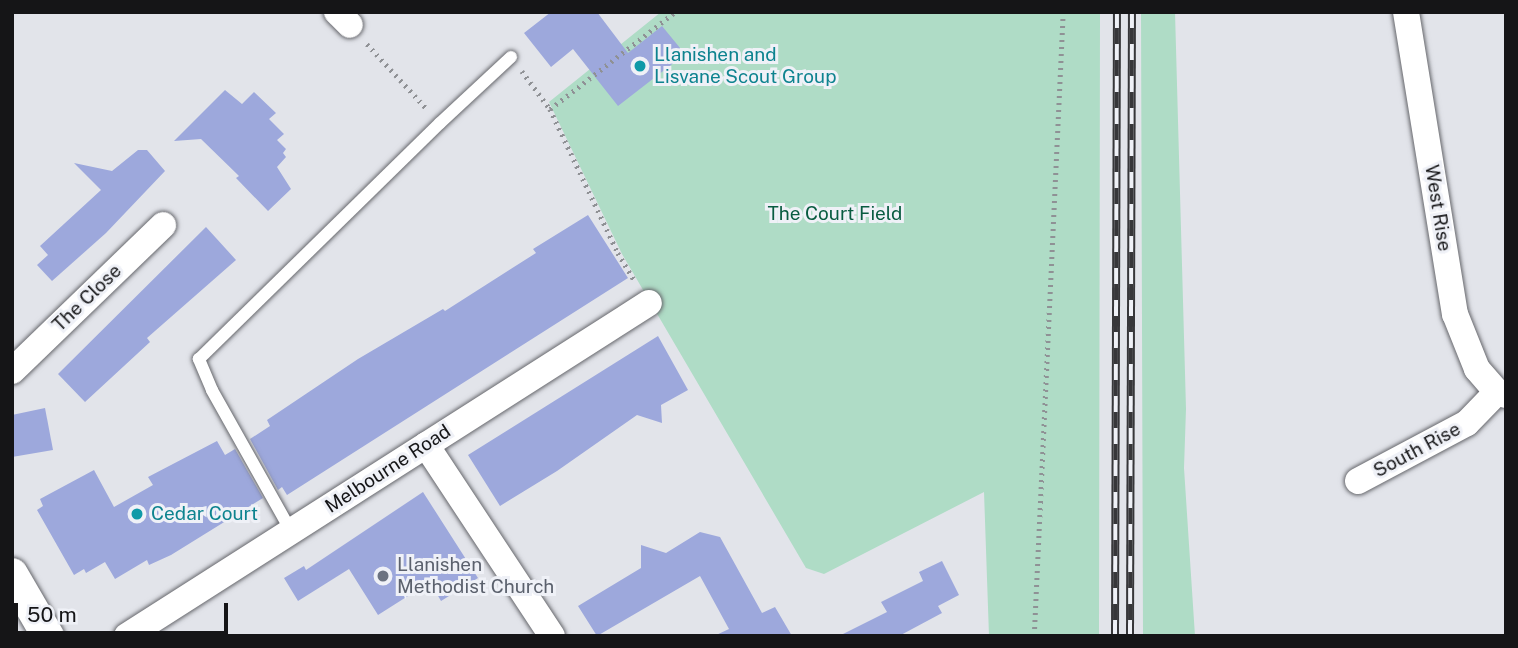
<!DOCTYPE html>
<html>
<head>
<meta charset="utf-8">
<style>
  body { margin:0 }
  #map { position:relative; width:1518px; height:648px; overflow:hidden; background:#e2e4ea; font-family:"Public Sans",sans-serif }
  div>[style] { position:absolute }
  .green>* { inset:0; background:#afdcc6 }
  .building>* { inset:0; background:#9da8dc }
  .path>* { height:4.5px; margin-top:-2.25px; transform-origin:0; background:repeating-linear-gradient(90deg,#8f9195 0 2px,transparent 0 7px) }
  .roads { filter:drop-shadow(0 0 2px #66676c) drop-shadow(0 0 2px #66676c) }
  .service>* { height:12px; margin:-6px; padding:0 6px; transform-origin:6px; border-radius:6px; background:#fff }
  .minor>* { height:26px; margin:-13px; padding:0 13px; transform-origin:13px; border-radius:13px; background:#fff }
  .tertiary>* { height:32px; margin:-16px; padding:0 16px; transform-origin:16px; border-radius:16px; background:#fff }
  .rail>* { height:8px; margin-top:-4px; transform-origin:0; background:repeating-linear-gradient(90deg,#eff1f7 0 16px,#37373a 0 32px); box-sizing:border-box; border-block:2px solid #37373a }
  .dots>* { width:19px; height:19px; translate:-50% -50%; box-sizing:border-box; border:4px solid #eff1f7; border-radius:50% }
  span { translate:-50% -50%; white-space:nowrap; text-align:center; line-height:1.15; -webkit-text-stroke:6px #eff1f7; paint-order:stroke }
  .culture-label { font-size:19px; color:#0d838f }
  .left { translate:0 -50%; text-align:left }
  .street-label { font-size:19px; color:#151517 }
  .park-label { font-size:19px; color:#095c41 }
  .worship-label { font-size:19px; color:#5b616d }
  .frame { position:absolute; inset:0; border:14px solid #151517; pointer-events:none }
  .scale { position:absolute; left:14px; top:603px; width:214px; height:32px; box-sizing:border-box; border:4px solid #151517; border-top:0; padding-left:9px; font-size:21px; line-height:24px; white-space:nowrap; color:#151517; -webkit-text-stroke:5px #eff1f7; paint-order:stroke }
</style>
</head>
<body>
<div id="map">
  <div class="green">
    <i style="clip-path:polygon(661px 12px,1100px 12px,1099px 636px,989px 636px,984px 492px,824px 574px,806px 568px,622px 254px,549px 102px)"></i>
    <i style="clip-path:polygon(1141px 12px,1175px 12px,1186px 409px,1184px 468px,1195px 636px,1143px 636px)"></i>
  </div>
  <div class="building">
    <i style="clip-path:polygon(551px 12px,597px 12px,628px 53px,662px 26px,685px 54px,618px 106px,573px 49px,551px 67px,524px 33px)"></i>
    <i style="clip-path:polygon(225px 90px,242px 104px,254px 92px,276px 113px,269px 119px,284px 134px,277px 140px,286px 149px,283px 153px,286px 157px,277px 167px,291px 189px,268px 211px,236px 178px,239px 176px,201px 139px,174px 141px)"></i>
    <i style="clip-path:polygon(138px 150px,147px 150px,165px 171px,106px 233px,52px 281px,37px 265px,48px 255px,40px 246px,101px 190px,74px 163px,112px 171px)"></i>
    <i style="clip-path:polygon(588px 215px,628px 278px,287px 495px,282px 487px,278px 490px,250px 439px,270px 426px,267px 420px,358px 359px,443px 309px,445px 311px,536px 253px,533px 249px)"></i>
    <i style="clip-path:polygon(206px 227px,236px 260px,147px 338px,150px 342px,85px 402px,58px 374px)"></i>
    <i style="clip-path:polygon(658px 336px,688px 390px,661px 405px,662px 423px,637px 415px,557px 471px,500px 506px,468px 455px)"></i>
    <i style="clip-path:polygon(45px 408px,53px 450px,12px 457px,12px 415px)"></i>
    <i style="clip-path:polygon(217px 441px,225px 455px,235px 449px,263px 498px,171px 555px,149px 565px,147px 560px,115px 579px,105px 562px,86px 573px,84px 569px,74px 575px,37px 510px,43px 506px,40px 499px,94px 470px,114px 507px,153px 485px,148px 477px)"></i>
    <i style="clip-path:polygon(423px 492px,478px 578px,441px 601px,430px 582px,378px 615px,349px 569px,298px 601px,284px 578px,304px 566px,306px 570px)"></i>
    <i style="clip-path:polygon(700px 532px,720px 537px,762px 613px,775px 607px,792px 636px,714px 636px,729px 629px,700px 576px,597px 636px,578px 606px,641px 568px,641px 545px,666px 553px)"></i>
    <i style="clip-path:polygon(942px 561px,959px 595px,938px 606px,942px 613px,899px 636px,839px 636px,887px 612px,881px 602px,923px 581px,919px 572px)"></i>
  </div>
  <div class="path">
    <i style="left:367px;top:44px;width:90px;rotate:47.3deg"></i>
    <i style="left:522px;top:71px;width:47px;rotate:53.6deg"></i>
    <i style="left:550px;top:109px;width:159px;rotate:64.7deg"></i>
    <i style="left:618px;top:253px;width:33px;rotate:59deg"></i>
    <i style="left:550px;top:109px;width:158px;rotate:-37.8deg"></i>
    <i style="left:1034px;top:636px;width:625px;rotate:-87.34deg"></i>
  </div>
  <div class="roads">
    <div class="service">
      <i style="left:291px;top:531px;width:162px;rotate:-119.3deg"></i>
      <i style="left:212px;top:390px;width:34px;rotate:-113deg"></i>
      <i style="left:199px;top:359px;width:337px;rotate:-44.4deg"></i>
      <i style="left:440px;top:123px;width:97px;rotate:-42.9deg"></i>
    </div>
    <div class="minor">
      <i style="left:337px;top:12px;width:18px;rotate:45deg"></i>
      <i style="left:1406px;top:12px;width:306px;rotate:80.8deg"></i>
      <i style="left:1455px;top:314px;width:59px;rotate:68.2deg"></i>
      <i style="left:1477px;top:369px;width:30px;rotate:49deg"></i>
      <i style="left:12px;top:371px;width:210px;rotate:-44deg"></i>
      <i style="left:426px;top:445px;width:229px;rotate:56.6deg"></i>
      <i style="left:1358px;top:481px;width:123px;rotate:-28deg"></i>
      <i style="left:1467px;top:423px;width:43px;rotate:-45.9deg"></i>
      <i style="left:1497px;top:392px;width:9px;rotate:18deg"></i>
      <i style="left:127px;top:636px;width:619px;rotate:-32.54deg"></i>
    </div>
    <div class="tertiary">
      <i style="left:12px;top:574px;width:72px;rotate:59.9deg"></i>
    </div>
  </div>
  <div class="rail">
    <i style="left:1115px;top:636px;width:624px;rotate:-89.82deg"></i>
    <i style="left:1130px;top:636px;width:624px;rotate:-89.82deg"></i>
  </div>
  <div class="dots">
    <i style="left:640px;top:66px;background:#0f9aa8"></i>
    <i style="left:137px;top:514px;background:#0f9aa8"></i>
    <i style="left:383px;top:576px;background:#6b7280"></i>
  </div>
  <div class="culture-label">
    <span class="left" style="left:654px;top:66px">Llanishen and<br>Lisvane Scout Group</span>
    <span class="left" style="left:151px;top:514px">Cedar Court</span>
  </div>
  <div class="street-label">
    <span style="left:1438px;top:208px;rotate:81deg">West Rise</span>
    <span style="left:87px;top:298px;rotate:-44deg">The Close</span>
    <span style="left:1417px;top:450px;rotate:-28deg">South Rise</span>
    <span style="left:388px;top:469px;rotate:-33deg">Melbourne Road</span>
  </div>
  <div class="park-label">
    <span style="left:835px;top:214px">The Court Field</span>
  </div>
  <div class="worship-label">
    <span class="left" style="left:397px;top:576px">Llanishen<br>Methodist Church</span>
  </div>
  <div class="frame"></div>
  <div class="scale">50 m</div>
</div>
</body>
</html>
